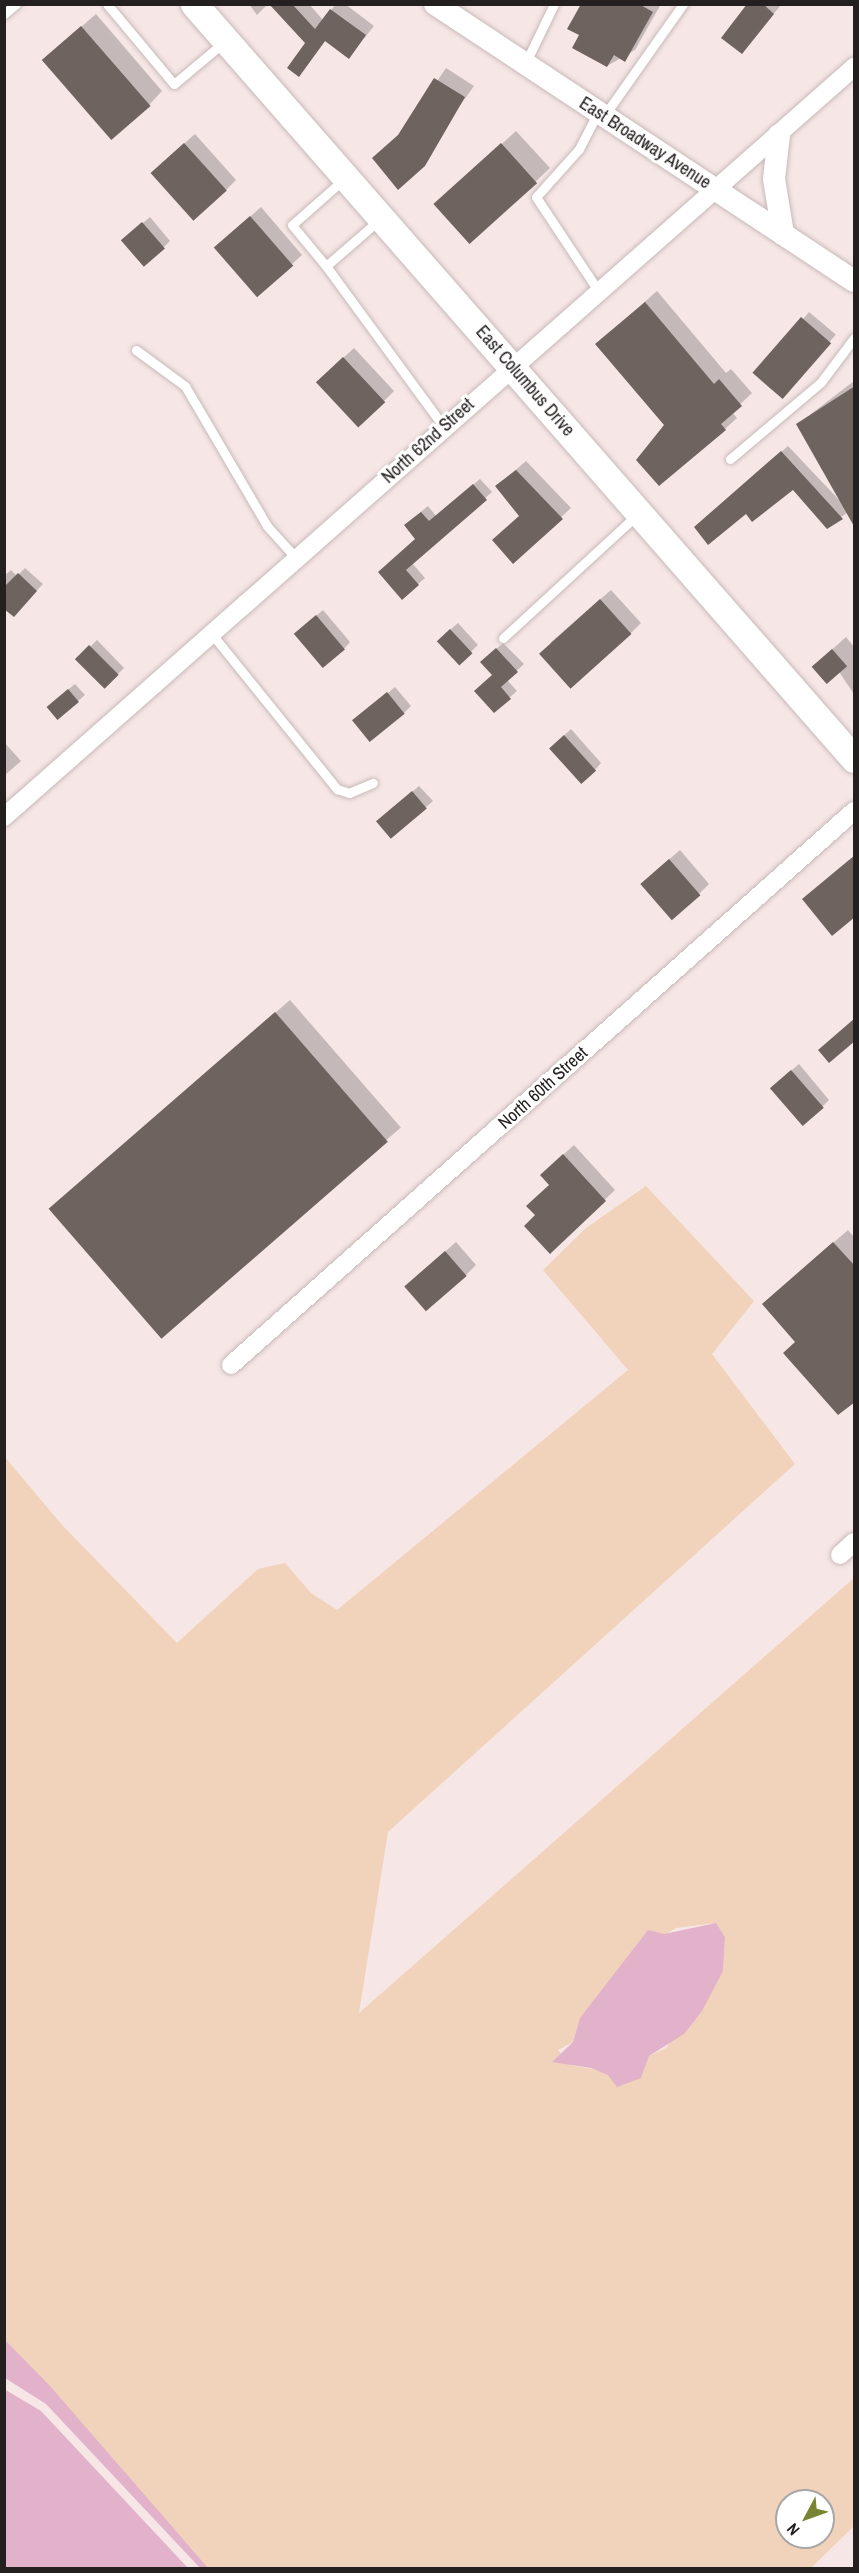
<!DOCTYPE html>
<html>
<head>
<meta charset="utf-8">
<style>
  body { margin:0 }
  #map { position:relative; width:859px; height:2573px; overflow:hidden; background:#f6e7e6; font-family:"Archivo Narrow",sans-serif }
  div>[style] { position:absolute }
  .green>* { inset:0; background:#f1d2ba }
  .water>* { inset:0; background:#e2b1ca }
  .shadow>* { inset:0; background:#0003; transform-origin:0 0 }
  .building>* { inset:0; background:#6e635e; transform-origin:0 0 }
  .roads { filter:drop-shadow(0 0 2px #c8bab9) drop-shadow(0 0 2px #c8bab9) }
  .service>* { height:9px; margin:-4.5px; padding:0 4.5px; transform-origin:4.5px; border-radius:4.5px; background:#fff }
  .minor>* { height:18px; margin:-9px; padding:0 9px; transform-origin:9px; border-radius:9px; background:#fff }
  .tertiary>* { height:22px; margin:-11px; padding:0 11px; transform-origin:11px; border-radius:11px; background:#fff }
  .secondary>* { height:27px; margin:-13.5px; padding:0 13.5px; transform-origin:13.5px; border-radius:13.5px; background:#fff }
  span { translate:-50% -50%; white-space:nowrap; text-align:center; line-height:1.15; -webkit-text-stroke:6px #fff; paint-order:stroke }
  .street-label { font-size:18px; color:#252020 }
  .frame { position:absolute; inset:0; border:6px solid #252020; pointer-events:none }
  .north { position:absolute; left:775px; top:2489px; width:60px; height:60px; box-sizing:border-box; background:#fff; border:2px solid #a8a6a6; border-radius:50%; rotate:229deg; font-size:16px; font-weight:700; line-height:24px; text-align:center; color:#252020 }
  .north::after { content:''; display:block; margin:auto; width:21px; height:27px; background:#788431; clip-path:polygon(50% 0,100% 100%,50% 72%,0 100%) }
</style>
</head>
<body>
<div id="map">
  <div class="green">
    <i style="clip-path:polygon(evenodd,646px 1186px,754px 1301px,712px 1354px,795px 1464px,388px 1832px,359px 2013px,854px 1578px,854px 2526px,811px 2568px,208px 2568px,5px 2340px,4px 1456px,62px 1525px,177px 1643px,258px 1569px,285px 1563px,311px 1593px,337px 1610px,628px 1370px,543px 1270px,586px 1228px,646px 1186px,716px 1923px,725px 1937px,723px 1971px,666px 2048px,649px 2056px,641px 2078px,570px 2065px,558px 2050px,573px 2042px,580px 2018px,632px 1955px,676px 1928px,716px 1923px,646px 1186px,787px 2501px,823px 2501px,823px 2537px,787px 2537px,787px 2501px)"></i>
  </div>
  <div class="water">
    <i style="clip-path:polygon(716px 1923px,725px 1937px,723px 1971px,702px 2011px,684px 2034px,649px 2056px,641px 2078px,617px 2087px,608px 2075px,591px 2068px,552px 2062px,573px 2042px,580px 2018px,648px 1930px,664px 1934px)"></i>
    <i style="clip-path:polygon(5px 2340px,50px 2386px,208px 2568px,200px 2568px,46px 2404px,5px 2378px)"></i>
    <i style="clip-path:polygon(4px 2389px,41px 2411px,188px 2568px,5px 2568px)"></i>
  </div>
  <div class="shadow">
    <i style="clip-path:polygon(249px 4px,268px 4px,257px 15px)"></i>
    <i style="clip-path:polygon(271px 4px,309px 4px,323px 20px,336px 4px,345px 4px,374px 26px,349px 57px,326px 40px,299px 75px,306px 43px)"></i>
    <i style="clip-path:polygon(582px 4px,661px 4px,635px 50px,607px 66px,581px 35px)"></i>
    <i style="clip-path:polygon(749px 4px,780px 6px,748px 46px)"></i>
    <i style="clip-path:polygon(96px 14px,162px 91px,149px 105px,58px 47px)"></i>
    <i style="clip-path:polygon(446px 68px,474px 86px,408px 178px,401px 134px)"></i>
    <i style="clip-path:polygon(516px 131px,550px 168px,471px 242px,450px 191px)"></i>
    <i style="clip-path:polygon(195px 134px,236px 180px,226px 190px,162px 163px)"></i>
    <i style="clip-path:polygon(261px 207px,302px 255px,258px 295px,227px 237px)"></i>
    <i style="clip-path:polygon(150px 217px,170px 241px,164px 247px,130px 234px)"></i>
    <i style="clip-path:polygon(657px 291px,726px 373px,731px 369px,752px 393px,732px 412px,737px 418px,725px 429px,666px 425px,597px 344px)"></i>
    <i style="left:809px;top:312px;width:35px;height:82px;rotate:40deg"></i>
    <i style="clip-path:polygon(354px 348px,394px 391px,384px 401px,328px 372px)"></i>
    <i style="clip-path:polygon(854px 381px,854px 508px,827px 527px,793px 488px,746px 512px,703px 521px,788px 446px,842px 503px,798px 424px)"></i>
    <i style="clip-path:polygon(526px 461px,571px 508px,513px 562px,521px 515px,497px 486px)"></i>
    <i style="clip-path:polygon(480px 479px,492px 492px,412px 563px,425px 578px,418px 584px,380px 572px,416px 539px,412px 519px,428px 506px,436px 516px)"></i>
    <i style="clip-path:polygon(25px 568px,43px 584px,13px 615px,4px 607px,4px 576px,11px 570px,17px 576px)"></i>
    <i style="clip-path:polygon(611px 590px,641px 623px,631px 633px,550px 643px)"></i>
    <i style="clip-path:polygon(323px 610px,350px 642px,344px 649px,303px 627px)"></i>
    <i style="clip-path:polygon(458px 623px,478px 645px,458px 664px,444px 635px)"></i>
    <i style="clip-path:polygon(846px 637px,854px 647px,854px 694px,827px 654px)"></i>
    <i style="left:97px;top:640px;width:39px;height:28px;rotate:46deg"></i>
    <i style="clip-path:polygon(503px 643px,524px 664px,507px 680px,517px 691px,494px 711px,494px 675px,482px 662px)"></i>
    <i style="clip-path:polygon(75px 684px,85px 695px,78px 701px,55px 700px)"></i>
    <i style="clip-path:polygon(395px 687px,411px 706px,404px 713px,362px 715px)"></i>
    <i style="clip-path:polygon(571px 729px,601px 763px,595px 770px,557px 742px)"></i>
    <i style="clip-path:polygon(4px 742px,21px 761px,4px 776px)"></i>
    <i style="clip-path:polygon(419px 786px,433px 801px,392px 837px,385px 815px)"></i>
    <i style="clip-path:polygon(680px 850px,709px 884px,699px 894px,652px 874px)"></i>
    <i style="left:290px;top:1000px;width:169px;height:299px;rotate:49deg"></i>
    <i style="clip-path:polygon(799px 1064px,829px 1100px,822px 1107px,778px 1082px)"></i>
    <i style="clip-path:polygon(574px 1145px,615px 1190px,550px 1252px,552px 1165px)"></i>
    <i style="clip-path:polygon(848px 1230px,854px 1237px,854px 1403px,796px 1342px,778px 1291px)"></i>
    <i style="clip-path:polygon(456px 1242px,476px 1265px,466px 1275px,417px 1276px)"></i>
  </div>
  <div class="building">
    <i style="clip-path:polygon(269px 4px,292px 4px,315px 29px,330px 9px,366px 35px,349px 59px,325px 41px,299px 77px,287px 68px,305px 43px)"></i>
    <i style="clip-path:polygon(581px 4px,639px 4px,653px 12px,625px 62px,614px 55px,607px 67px,572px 48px,579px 35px,567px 29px)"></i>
    <i style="clip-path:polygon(747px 4px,763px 4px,774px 14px,742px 54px,721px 38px)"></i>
    <i style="left:81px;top:26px;width:106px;height:52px;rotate:49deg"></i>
    <i style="clip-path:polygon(434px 78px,465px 97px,425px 166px,398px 190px,372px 158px,398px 135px)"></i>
    <i style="left:184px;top:143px;width:64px;height:45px;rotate:48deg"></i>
    <i style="left:501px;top:143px;width:54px;height:91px;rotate:48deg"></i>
    <i style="left:250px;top:216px;width:66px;height:48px;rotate:49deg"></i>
    <i style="left:142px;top:222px;width:35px;height:28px;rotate:49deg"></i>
    <i style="clip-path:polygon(645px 302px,714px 384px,719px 379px,742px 406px,721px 424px,726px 430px,659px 486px,636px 460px,664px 425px,595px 344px)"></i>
    <i style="left:801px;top:317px;width:40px;height:74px;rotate:41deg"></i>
    <i style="left:343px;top:357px;width:62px;height:37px;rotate:47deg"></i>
    <i style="clip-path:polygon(855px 386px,855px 528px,796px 424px)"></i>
    <i style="clip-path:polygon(781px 451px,843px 519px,827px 529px,793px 490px,752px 522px,746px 514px,708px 545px,694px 527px)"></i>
    <i style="clip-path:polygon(516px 470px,563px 519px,513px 564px,492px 540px,519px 516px,495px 486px)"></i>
    <i style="clip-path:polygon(473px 484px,487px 500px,406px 570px,419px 585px,402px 600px,378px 572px,415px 539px,404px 525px,421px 512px,429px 521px)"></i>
    <i style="clip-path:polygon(18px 573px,37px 591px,14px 617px,4px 609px,4px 587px)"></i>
    <i style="left:600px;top:599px;width:47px;height:82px;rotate:48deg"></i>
    <i style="left:316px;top:615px;width:45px;height:29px;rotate:50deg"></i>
    <i style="left:450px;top:629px;width:33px;height:18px;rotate:47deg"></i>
    <i style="left:89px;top:645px;width:42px;height:20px;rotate:45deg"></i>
    <i style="clip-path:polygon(496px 648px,518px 672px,501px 687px,511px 699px,494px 713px,474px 691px,492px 675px,480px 662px)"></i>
    <i style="left:832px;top:649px;width:23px;height:27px;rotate:49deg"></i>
    <i style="left:68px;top:689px;width:17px;height:28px;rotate:50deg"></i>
    <i style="left:387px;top:692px;width:28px;height:45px;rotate:51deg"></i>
    <i style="left:564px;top:735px;width:48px;height:20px;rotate:48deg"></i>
    <i style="left:412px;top:791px;width:23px;height:47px;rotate:50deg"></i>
    <i style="clip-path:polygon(855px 855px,855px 917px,832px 936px,802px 899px)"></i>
    <i style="left:669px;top:859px;width:48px;height:38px;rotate:49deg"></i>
    <i style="left:275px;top:1012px;width:172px;height:300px;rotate:49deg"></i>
    <i style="clip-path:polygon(855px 1018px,855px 1041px,829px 1063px,818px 1050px)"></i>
    <i style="left:791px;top:1070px;width:50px;height:28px;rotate:49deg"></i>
    <i style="clip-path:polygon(563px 1154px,606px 1201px,550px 1254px,524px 1226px,535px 1215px,526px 1206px,549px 1185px,540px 1175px)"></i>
    <i style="clip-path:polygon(833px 1242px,855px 1266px,855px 1402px,838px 1415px,783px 1353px,795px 1342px,762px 1304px)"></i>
    <i style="left:445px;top:1251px;width:33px;height:54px;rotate:49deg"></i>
  </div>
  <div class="roads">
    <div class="service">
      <i style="left:107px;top:4px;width:104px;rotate:50.1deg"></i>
      <i style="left:174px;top:84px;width:65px;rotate:-40deg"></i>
      <i style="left:4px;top:14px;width:16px;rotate:-40deg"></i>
      <i style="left:525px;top:64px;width:67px;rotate:-64.2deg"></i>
      <i style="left:598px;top:112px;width:42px;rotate:117.2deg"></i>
      <i style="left:579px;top:149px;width:64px;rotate:131.9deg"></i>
      <i style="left:536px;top:197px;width:114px;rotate:56.4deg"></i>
      <i style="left:604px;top:116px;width:137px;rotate:-54.8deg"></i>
      <i style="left:344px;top:179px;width:69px;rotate:138.5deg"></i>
      <i style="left:292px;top:225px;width:53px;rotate:50.3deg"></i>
      <i style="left:326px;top:266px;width:70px;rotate:-41deg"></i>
      <i style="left:326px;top:266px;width:200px;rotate:53.8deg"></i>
      <i style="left:136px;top:350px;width:61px;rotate:36.3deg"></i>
      <i style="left:185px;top:386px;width:162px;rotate:59.6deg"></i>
      <i style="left:267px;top:526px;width:43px;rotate:47.8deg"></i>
      <i style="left:730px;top:459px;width:119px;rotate:-40.2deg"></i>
      <i style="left:821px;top:382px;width:55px;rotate:-53.1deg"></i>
      <i style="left:211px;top:633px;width:201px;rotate:51.1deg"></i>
      <i style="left:337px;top:789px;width:13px;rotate:18deg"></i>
      <i style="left:349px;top:793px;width:26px;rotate:-23deg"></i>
      <i style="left:503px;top:638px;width:183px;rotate:-42.6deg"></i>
    </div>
    <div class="minor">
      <i style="left:4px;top:817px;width:1134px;rotate:-41.42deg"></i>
      <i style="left:231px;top:1365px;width:834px;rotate:-41.64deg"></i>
      <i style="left:840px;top:1555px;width:19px;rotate:-43deg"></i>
    </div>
    <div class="tertiary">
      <i style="left:435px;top:4px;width:502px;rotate:33.47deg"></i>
      <i style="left:779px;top:135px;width:44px;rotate:96.5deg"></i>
      <i style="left:774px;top:179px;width:56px;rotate:80.7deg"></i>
    </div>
    <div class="secondary">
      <i style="left:194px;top:4px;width:1003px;rotate:48.84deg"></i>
    </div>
  </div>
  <div class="street-label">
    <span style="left:645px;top:143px;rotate:33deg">East Broadway Avenue</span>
    <span style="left:525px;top:381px;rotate:49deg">East Columbus Drive</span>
    <span style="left:428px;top:441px;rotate:-42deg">North 62nd Street</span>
    <span style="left:543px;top:1088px;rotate:-42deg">North 60th Street</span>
  </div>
  <div class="frame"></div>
  <div class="north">N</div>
</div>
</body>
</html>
